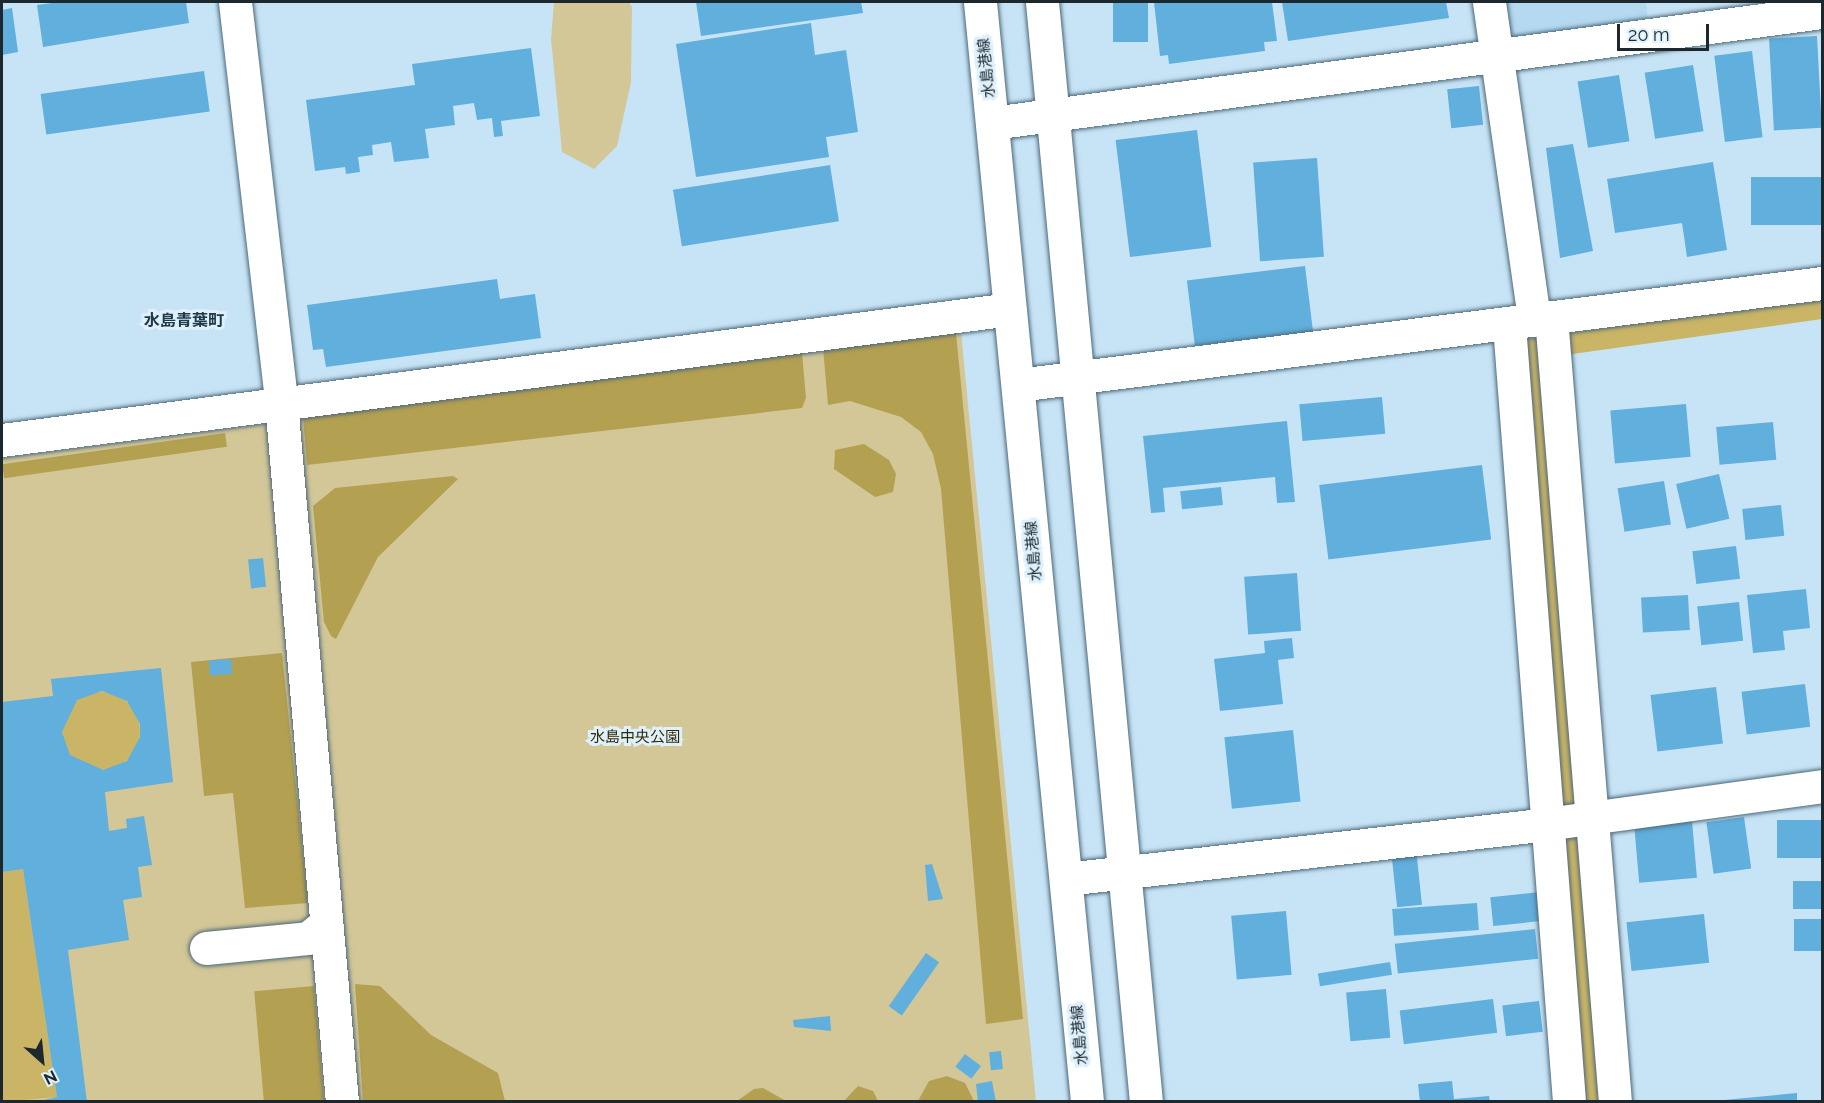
<!DOCTYPE html>
<html>
<head>
<meta charset="utf-8">
<style>
  body { margin:0 }
  #map { position:relative; width:1824px; height:1103px; overflow:hidden; background:#c7e4f7; font-family:Raleway,"Noto Sans JP",sans-serif }
  div>[style] { position:absolute }
  .built>* { inset:0; background:#b4d9f1 }
  .green>* { inset:0; background:#d3c798 }
  .forest>* { inset:0; background:#b4a051; transform-origin:0 0 }
  .water>* { inset:0; background:#cab566 }
  .round { border-radius:50% }
  .building>* { inset:0; background:#60afdc; transform-origin:0 0 }
  .roads { filter:drop-shadow(0 0 2px #4d6878) drop-shadow(0 0 2px #4d6878) }
  .minor>* { height:33px; margin:-16.5px; padding:0 16.5px; transform-origin:16.5px; border-radius:16.5px; background:#fff }
  .major>* { height:33px; margin:-16.5px; padding:0 16.5px; transform-origin:16.5px; border-radius:16.5px; background:#fff }
  span { translate:-50% -50%; white-space:nowrap; text-align:center; line-height:1.15; -webkit-text-stroke:6px #def0fb; paint-order:stroke }
  .street-label { font-size:15px; color:#1c272e }
  .park-label { font-size:15px; color:#322905 }
  .neighbourhood-label { font-size:16px; color:#203948; font-weight:700 }
  .frame { position:absolute; inset:0; border:3px solid #1c272e; pointer-events:none }
  .north { position:absolute; left:12px; top:1031px; width:60px; height:60px; -webkit-text-stroke:4px #def0fb; paint-order:stroke; rotate:153deg; font-size:16px; font-weight:700; line-height:24px; text-align:center; color:#1c272e }
  .north::after { content:''; display:block; margin:auto; width:21px; height:27px; background:#1c272e; clip-path:polygon(50% 0,100% 100%,50% 72%,0 100%) }
  .scale { position:absolute; left:1617px; top:24px; width:92px; height:27px; box-sizing:border-box; border:3px solid #1c272e; border-top:0; padding-left:8px; font-size:18px; line-height:21px; white-space:nowrap; color:#1c272e; -webkit-text-stroke:4px #def0fb; paint-order:stroke }
</style>
</head>
<body>
<div id="map">
  <div class="built">
    <i style="clip-path:polygon(1500px 2px,1646px 2px,1648px 22px,1505px 42px)"></i>
  </div>
  <div class="green">
    <i style="clip-path:polygon(554px 2px,629px 2px,632px 7px,631px 82px,617px 146px,594px 169px,562px 152px,551px 39px)"></i>
    <i style="clip-path:polygon(961px 332px,1036px 1101px,2px 1101px,2px 458px)"></i>
  </div>
  <div class="forest">
    <i style="clip-path:polygon(956px 333px,1023px 1019px,986px 1024px,941px 489px,933px 454px,921px 432px,901px 417px,850px 401px,828px 405px,823px 348px)"></i>
    <i style="clip-path:polygon(802px 353px,806px 398px,802px 408px,307px 465px,303px 416px)"></i>
    <i style="left:225px;top:433px;width:14px;height:225px;rotate:82deg"></i>
    <i style="clip-path:polygon(864px 444px,889px 460px,896px 474px,893px 492px,875px 497px,834px 469px,835px 450px)"></i>
    <i style="clip-path:polygon(453px 476px,458px 479px,378px 557px,336px 639px,331px 636px,324px 622px,313px 506px,335px 488px)"></i>
    <i style="clip-path:polygon(282px 653px,308px 903px,245px 908px,233px 793px,204px 796px,191px 662px)"></i>
    <i style="clip-path:polygon(355px 984px,380px 986px,431px 1035px,498px 1073px,505px 1101px,363px 1101px)"></i>
    <i style="left:314px;top:986px;width:115px;height:60px;rotate:85deg"></i>
    <i style="clip-path:polygon(947px 1076px,965px 1083px,974px 1101px,918px 1101px,929px 1081px)"></i>
    <i style="clip-path:polygon(858px 1086px,873px 1091px,878px 1101px,844px 1101px)"></i>
    <i style="clip-path:polygon(763px 1088px,786px 1101px,737px 1101px,754px 1089px)"></i>
  </div>
  <div class="water">
    <i style="clip-path:polygon(1822px 298px,1822px 319px,1544px 358px,1602px 1101px,1585px 1101px,1524px 339px)"></i>
    <i class="round" style="left:62px;top:692px;width:78px;height:78px"></i>
    <i style="clip-path:polygon(23px 869px,57px 1097px,2px 1102px,2px 872px)"></i>
  </div>
  <div class="building">
    <i style="clip-path:polygon(59px 2px,186px 2px,189px 23px,43px 47px,37px 5px)"></i>
    <i style="clip-path:polygon(696px 2px,861px 2px,863px 13px,701px 36px)"></i>
    <i style="left:1113px;top:2px;width:35px;height:40px"></i>
    <i style="clip-path:polygon(1154px 2px,1272px 2px,1277px 41px,1264px 42px,1265px 51px,1169px 64px,1168px 55px,1160px 56px)"></i>
    <i style="clip-path:polygon(1282px 2px,1446px 2px,1449px 18px,1288px 41px)"></i>
    <i style="clip-path:polygon(12px 8px,18px 52px,2px 55px,2px 10px)"></i>
    <i style="clip-path:polygon(811px 23px,815px 55px,846px 50px,858px 132px,826px 137px,829px 157px,696px 177px,676px 44px)"></i>
    <i style="left:1817px;top:36px;width:92px;height:48px;rotate:87deg"></i>
    <i style="clip-path:polygon(531px 48px,540px 116px,501px 121px,503px 136px,494px 137px,492px 118px,477px 120px,474px 103px,453px 106px,455px 125px,425px 129px,429px 158px,394px 162px,391px 142px,372px 145px,373px 155px,358px 157px,360px 172px,346px 174px,345px 167px,315px 171px,306px 100px,415px 85px,412px 64px)"></i>
    <i style="left:1752px;top:51px;width:87px;height:38px;rotate:83deg"></i>
    <i style="left:1693px;top:65px;width:67px;height:49px;rotate:81deg"></i>
    <i style="left:204px;top:71px;width:41px;height:165px;rotate:82deg"></i>
    <i style="left:1619px;top:75px;width:67px;height:42px;rotate:81deg"></i>
    <i style="left:1479px;top:86px;width:39px;height:32px;rotate:84deg"></i>
    <i style="left:1197px;top:130px;width:118px;height:82px;rotate:83deg"></i>
    <i style="clip-path:polygon(1573px 144px,1593px 251px,1560px 258px,1546px 148px)"></i>
    <i style="left:1317px;top:158px;width:99px;height:64px;rotate:86deg"></i>
    <i style="clip-path:polygon(1713px 162px,1727px 250px,1687px 257px,1682px 223px,1615px 233px,1607px 179px)"></i>
    <i style="left:830px;top:165px;width:57px;height:159px;rotate:81deg"></i>
    <i style="left:1822px;top:177px;width:48px;height:71px;rotate:90deg"></i>
    <i style="left:1305px;top:266px;width:66px;height:119px;rotate:83deg"></i>
    <i style="clip-path:polygon(497px 279px,500px 299px,535px 294px,541px 338px,326px 367px,323px 349px,313px 350px,307px 305px)"></i>
    <i style="left:1382px;top:397px;width:37px;height:83px;rotate:85deg"></i>
    <i style="left:1686px;top:404px;width:53px;height:76px;rotate:85deg"></i>
    <i style="clip-path:polygon(1287px 421px,1295px 502px,1277px 503px,1275px 477px,1163px 488px,1165px 512px,1151px 513px,1143px 436px)"></i>
    <i style="left:1773px;top:422px;width:38px;height:57px;rotate:85deg"></i>
    <i style="left:1482px;top:465px;width:75px;height:164px;rotate:83deg"></i>
    <i style="left:1719px;top:474px;width:46px;height:44px;rotate:77deg"></i>
    <i style="left:1664px;top:481px;width:44px;height:47px;rotate:81deg"></i>
    <i style="left:1221px;top:487px;width:18px;height:41px;rotate:84deg"></i>
    <i style="left:1781px;top:505px;width:31px;height:39px;rotate:84deg"></i>
    <i style="left:1736px;top:546px;width:33px;height:44px;rotate:83deg"></i>
    <i style="left:263px;top:558px;width:29px;height:15px;rotate:84deg"></i>
    <i style="left:1297px;top:573px;width:58px;height:53px;rotate:86deg"></i>
    <i style="clip-path:polygon(1806px 589px,1810px 628px,1783px 631px,1785px 650px,1753px 653px,1747px 595px)"></i>
    <i style="left:1688px;top:595px;width:35px;height:47px;rotate:87deg"></i>
    <i style="left:1739px;top:602px;width:39px;height:42px;rotate:84deg"></i>
    <i style="clip-path:polygon(1292px 638px,1294px 658px,1278px 660px,1283px 704px,1220px 711px,1214px 659px,1265px 653px,1264px 641px)"></i>
    <i style="left:231px;top:659px;width:15px;height:22px;rotate:86deg"></i>
    <i style="clip-path:polygon(evenodd,161px 668px,173px 782px,105px 792px,109px 831px,127px 828px,126px 819px,144px 816px,152px 865px,138px 867px,142px 897px,123px 900px,129px 940px,68px 950px,87px 1102px,35px 1102px,57px 1097px,23px 869px,2px 872px,2px 702px,53px 696px,51px 679px,161px 668px,102px 691px,127px 701px,140px 724px,140px 737px,127px 761px,103px 770px,70px 755px,62px 732px,77px 700px,102px 691px)"></i>
    <i style="left:1805px;top:684px;width:43px;height:64px;rotate:83deg"></i>
    <i style="left:1716px;top:687px;width:57px;height:66px;rotate:83deg"></i>
    <i style="left:1293px;top:730px;width:72px;height:69px;rotate:84deg"></i>
    <i style="left:1744px;top:817px;width:52px;height:38px;rotate:82deg"></i>
    <i style="left:1822px;top:820px;width:38px;height:45px;rotate:90deg"></i>
    <i style="left:1692px;top:821px;width:57px;height:58px;rotate:85deg"></i>
    <i style="left:1416px;top:848px;width:57px;height:25px;rotate:84deg"></i>
    <i style="clip-path:polygon(932px 864px,943px 899px,928px 901px,925px 865px)"></i>
    <i style="left:1822px;top:881px;width:28px;height:29px;rotate:90deg"></i>
    <i style="left:1540px;top:892px;width:29px;height:50px;rotate:84deg"></i>
    <i style="left:1477px;top:903px;width:27px;height:85px;rotate:86deg"></i>
    <i style="left:1286px;top:911px;width:64px;height:55px;rotate:85deg"></i>
    <i style="left:1704px;top:914px;width:49px;height:78px;rotate:84deg"></i>
    <i style="left:1822px;top:919px;width:32px;height:28px;rotate:90deg"></i>
    <i style="left:1535px;top:929px;width:30px;height:141px;rotate:84deg"></i>
    <i style="left:926px;top:953px;width:16px;height:65px;rotate:35deg"></i>
    <i style="left:1390px;top:962px;width:13px;height:73px;rotate:81deg"></i>
    <i style="left:1386px;top:989px;width:49px;height:40px;rotate:85deg"></i>
    <i style="left:1493px;top:999px;width:34px;height:94px;rotate:83deg"></i>
    <i style="left:1539px;top:1001px;width:31px;height:37px;rotate:83deg"></i>
    <i style="clip-path:polygon(830px 1016px,831px 1031px,794px 1027px,793px 1020px)"></i>
    <i style="left:1001px;top:1051px;width:18px;height:12px;rotate:84deg"></i>
    <i style="left:965px;top:1054px;width:20px;height:16px;rotate:37deg"></i>
    <i style="clip-path:polygon(992px 1081px,996px 1102px,978px 1102px,976px 1084px)"></i>
    <i style="clip-path:polygon(1452px 1081px,1454px 1099px,1489px 1096px,1490px 1102px,1420px 1102px,1418px 1084px)"></i>
    <i style="clip-path:polygon(1797px 1093px,1797px 1102px,1724px 1102px,1724px 1100px)"></i>
  </div>
  <div class="roads">
    <div class="minor">
      <i style="left:235px;top:2px;width:403px;rotate:83.4deg"></i>
      <i style="left:281px;top:402px;width:703px;rotate:85.02deg"></i>
      <i style="left:1489px;top:2px;width:321px;rotate:81.9deg"></i>
      <i style="left:992px;top:123px;width:837px;rotate:-7.62deg"></i>
      <i style="left:1551px;top:317px;width:788px;rotate:85.34deg"></i>
      <i style="left:1509px;top:325px;width:779px;rotate:85.58deg"></i>
      <i style="left:1018px;top:385px;width:810px;rotate:-7.23deg"></i>
      <i style="left:2px;top:440px;width:1016px;rotate:-7.4deg"></i>
      <i style="left:1066px;top:879px;width:483px;rotate:-6.5deg"></i>
      <i style="left:1546px;top:824px;width:279px;rotate:-7.8deg"></i>
      <i style="left:206px;top:948px;width:102px;rotate:-5.6deg"></i>
      <i style="left:308px;top:938px;width:19px;rotate:-39deg"></i>
    </div>
    <div class="major">
      <i style="left:980px;top:2px;width:1105px;rotate:84.44deg"></i>
      <i style="left:1042px;top:2px;width:1105px;rotate:84.6deg"></i>
    </div>
  </div>
  <div class="street-label">
    <span style="left:987px;top:68px;rotate:-96deg">水島港線</span>
    <span style="left:1034px;top:551px;rotate:-95deg">水島港線</span>
    <span style="left:1080px;top:1035px;rotate:-95deg">水島港線</span>
  </div>
  <div class="park-label">
    <span style="left:635px;top:738px">水島中央公園</span>
  </div>
  <div class="neighbourhood-label">
    <span style="left:184px;top:321px">水島青葉町</span>
  </div>
  <div class="frame"></div>
  <div class="north">N</div>
  <div class="scale">20 m</div>
</div>
</body>
</html>
